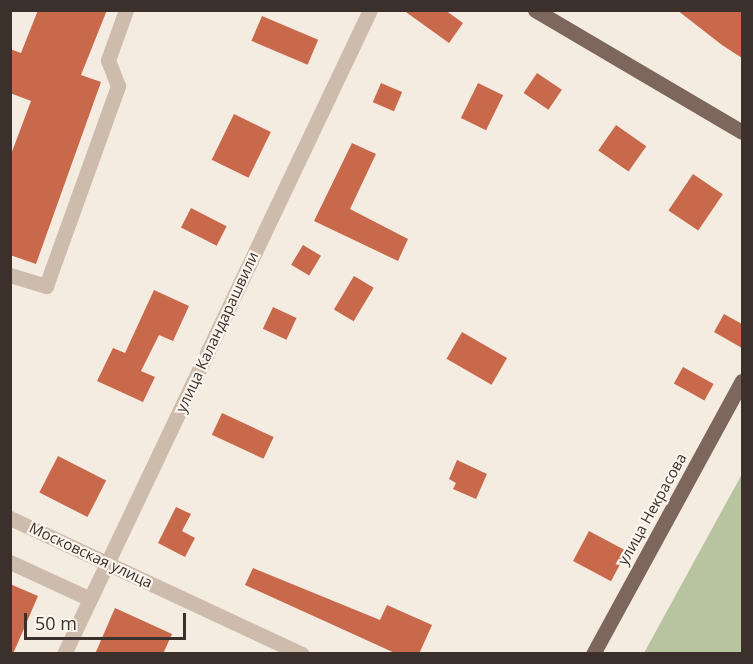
<!DOCTYPE html>
<html>
<head>
<meta charset="utf-8">
<style>
  body { margin:0 }
  #map { position:relative; width:753px; height:664px; overflow:hidden; background:#f4ebe1; font-family:"Open Sans",sans-serif }
  div>[style] { position:absolute }
  .green>* { inset:0; background:#b8c4a0 }
  .building>* { inset:0; background:#c8694b; transform-origin:0 0 }
  .minor>* { height:15px; margin:-7.5px; padding:0 7.5px; transform-origin:7.5px; border-radius:7.5px; background:#cdbbac }
  .major>* { height:15px; margin:-7.5px; padding:0 7.5px; transform-origin:7.5px; border-radius:7.5px; background:#7d675c }
  span { translate:-50% -50%; white-space:nowrap; text-align:center; line-height:1.15; -webkit-text-stroke:4.5px #fbf5ee; paint-order:stroke }
  .street-label { font-size:15px; color:#3b302b }
  .frame { position:absolute; inset:0; border:12px solid #3b302b; pointer-events:none }
  .scale { position:absolute; left:24px; top:613px; width:162px; height:27px; box-sizing:border-box; border:3px solid #3b302b; border-top:0; padding-left:8px; font-size:18px; line-height:21px; white-space:nowrap; color:#3b302b; -webkit-text-stroke:4px #fbf5ee; paint-order:stroke }
</style>
</head>
<body>
<div id="map">
  <div class="green">
    <i style="clip-path:polygon(742px 474px,742px 653px,644px 653px)"></i>
  </div>
  <div class="building">
    <i style="clip-path:polygon(38px 10px,107px 10px,81px 75px,101px 82px,36px 264px,10px 255px,10px 157px,31px 101px,10px 93px,10px 49px,21px 53px)"></i>
    <i style="clip-path:polygon(403px 10px,445px 10px,463px 23px,449px 43px)"></i>
    <i style="clip-path:polygon(677px 10px,742px 10px,742px 58px,722px 45px)"></i>
    <i style="left:262px;top:16px;width:61px;height:27px;rotate:23deg"></i>
    <i style="left:537px;top:73px;width:30px;height:24px;rotate:34deg"></i>
    <i style="left:381px;top:83px;width:23px;height:21px;rotate:23deg"></i>
    <i style="left:478px;top:83px;width:28px;height:39px;rotate:26deg"></i>
    <i style="left:234px;top:114px;width:41px;height:51px;rotate:26deg"></i>
    <i style="left:616px;top:125px;width:37px;height:31px;rotate:35deg"></i>
    <i style="clip-path:polygon(352px 143px,376px 154px,350px 209px,408px 239px,398px 261px,314px 221px)"></i>
    <i style="left:693px;top:174px;width:36px;height:44px;rotate:34deg"></i>
    <i style="left:191px;top:208px;width:40px;height:22px;rotate:27deg"></i>
    <i style="left:303px;top:245px;width:21px;height:23px;rotate:31deg"></i>
    <i style="left:354px;top:276px;width:23px;height:39px;rotate:31deg"></i>
    <i style="clip-path:polygon(154px 290px,189px 306px,173px 341px,159px 335px,141px 371px,155px 377px,143px 402px,97px 381px,113px 348px,125px 353px)"></i>
    <i style="left:273px;top:307px;width:26px;height:24px;rotate:25deg"></i>
    <i style="clip-path:polygon(724px 314px,742px 324px,742px 348px,714px 332px)"></i>
    <i style="left:462px;top:332px;width:52px;height:31px;rotate:30deg"></i>
    <i style="left:683px;top:367px;width:35px;height:19px;rotate:29deg"></i>
    <i style="left:222px;top:413px;width:57px;height:24px;rotate:25deg"></i>
    <i style="left:58px;top:456px;width:54px;height:41px;rotate:27deg"></i>
    <i style="clip-path:polygon(457px 460px,487px 474px,476px 499px,453px 489px,456px 483px,449px 479px)"></i>
    <i style="clip-path:polygon(176px 507px,191px 514px,182px 531px,195px 538px,185px 557px,158px 543px)"></i>
    <i style="left:589px;top:531px;width:43px;height:34px;rotate:28deg"></i>
    <i style="clip-path:polygon(253px 568px,380px 620px,387px 605px,432px 625px,419px 654px,397px 654px,245px 585px)"></i>
    <i style="clip-path:polygon(10px 584px,38px 596px,13px 654px,10px 654px)"></i>
    <i style="clip-path:polygon(115px 608px,172px 634px,163px 654px,95px 654px)"></i>
  </div>
  <div class="minor">
    <i style="left:10px;top:275px;width:38px;rotate:17deg"></i>
    <i style="left:46px;top:286px;width:213px;rotate:-70.2deg"></i>
    <i style="left:118px;top:86px;width:28px;rotate:-111deg"></i>
    <i style="left:108px;top:60px;width:53px;rotate:-70.2deg"></i>
    <i style="left:10px;top:518px;width:322px;rotate:25deg"></i>
    <i style="left:10px;top:562px;width:88px;rotate:24.8deg"></i>
    <i style="left:64px;top:654px;width:713px;rotate:-64.59deg"></i>
  </div>
  <div class="major">
    <i style="left:535px;top:10px;width:240px;rotate:30.5deg"></i>
    <i style="left:593px;top:654px;width:311px;rotate:-61.4deg"></i>
  </div>
  <div class="street-label">
    <span style="left:217px;top:332px;rotate:-65deg">улица Каландарашвили</span>
    <span style="left:652px;top:509px;rotate:-61deg">улица Некрасова</span>
    <span style="left:91px;top:555px;rotate:25deg">Московская улица</span>
  </div>
  <div class="frame"></div>
  <div class="scale">50 m</div>
</div>
</body>
</html>
